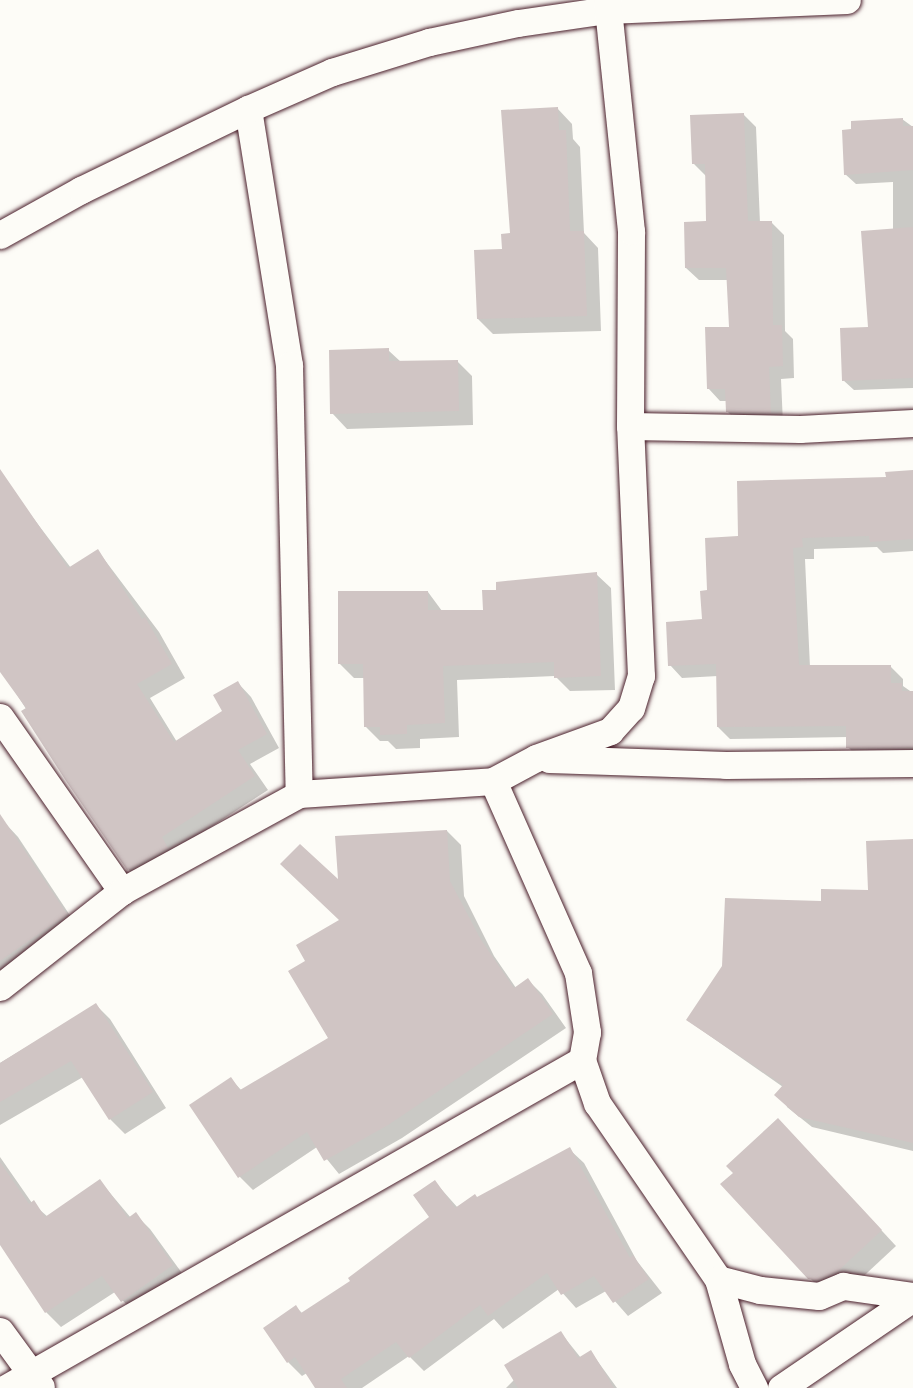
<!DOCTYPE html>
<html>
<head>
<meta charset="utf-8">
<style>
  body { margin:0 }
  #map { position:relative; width:913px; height:1388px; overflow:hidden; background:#fdfcf7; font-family:Dekko,sans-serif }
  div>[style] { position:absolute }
  .shadow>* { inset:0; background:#0003 }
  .building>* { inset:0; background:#d0c5c4 }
  .roads { filter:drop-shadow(0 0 2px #4a1f2b) drop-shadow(0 0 2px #4a1f2b) }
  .street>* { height:27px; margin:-13.5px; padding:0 13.5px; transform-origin:13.5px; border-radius:13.5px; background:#fdfcf7 }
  span { translate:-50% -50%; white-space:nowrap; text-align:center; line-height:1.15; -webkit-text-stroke:6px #fdfcf7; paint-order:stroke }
</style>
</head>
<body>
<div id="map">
  <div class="shadow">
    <i style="clip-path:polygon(557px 108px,572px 124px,573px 139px,580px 147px,584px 233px,598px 248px,601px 331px,493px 334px,478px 319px)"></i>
    <i style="clip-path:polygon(743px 114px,756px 127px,760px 223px,772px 223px,784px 235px,785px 331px,793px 339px,794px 378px,781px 379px,783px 424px,740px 424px,727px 411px,727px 401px,720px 401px,708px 388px,730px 328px,728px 280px,699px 280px,686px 268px,708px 223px,707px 177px,694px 164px)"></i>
    <i style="clip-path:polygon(902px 119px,913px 127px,913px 388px,854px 390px,843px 380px,870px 329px,893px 230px,893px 182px,856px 184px,845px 174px)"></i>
    <i style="clip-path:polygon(388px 350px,401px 362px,457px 361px,472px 376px,473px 425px,347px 429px,332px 413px)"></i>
    <i style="clip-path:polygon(913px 472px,913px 551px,883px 553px,877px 547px,814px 549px,814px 559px,805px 559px,810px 667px,891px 667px,903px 679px,903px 686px,913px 693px,913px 761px,860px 759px,848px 747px,848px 737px,730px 739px,718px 727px,718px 676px,682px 678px,670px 665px,703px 621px,709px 592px,740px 538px)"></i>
    <i style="clip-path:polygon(15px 494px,71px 568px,98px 551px,159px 632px,185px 678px,150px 698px,177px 742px,224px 711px,238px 683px,251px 697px,279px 748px,250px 764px,268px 790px,174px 851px,142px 883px,128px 869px,0 668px,0 504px)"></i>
    <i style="clip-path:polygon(596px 574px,611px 588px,615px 690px,570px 691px,555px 676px,457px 680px,459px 737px,420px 739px,420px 748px,396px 749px,388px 741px,380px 741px,366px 727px,365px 678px,354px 678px,339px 663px,428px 592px,442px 611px,484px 611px,498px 591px)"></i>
    <i style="clip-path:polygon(5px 823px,18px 837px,79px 929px,0 981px,0 826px)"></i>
    <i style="clip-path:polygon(447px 831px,461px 845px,464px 896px,494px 956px,516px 988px,528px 980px,542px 994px,566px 1028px,402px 1138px,339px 1174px,317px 1147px,253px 1190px,240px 1177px,231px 1079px,242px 1091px,330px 1038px,307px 961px,341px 920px,339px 883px)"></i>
    <i style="clip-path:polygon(913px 841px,913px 1151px,812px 1127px,787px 1107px,783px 1087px,687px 1020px,822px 903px,870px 892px)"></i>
    <i style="clip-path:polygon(96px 1005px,110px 1019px,166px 1108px,125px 1134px,110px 1119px,83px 1077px,0 1125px,0 1063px)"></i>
    <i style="clip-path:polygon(793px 1135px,896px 1246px,853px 1286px,825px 1294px,810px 1278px)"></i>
    <i style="clip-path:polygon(569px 1149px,584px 1163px,637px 1261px,662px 1293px,628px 1316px,606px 1291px,576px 1308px,559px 1289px,503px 1329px,494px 1319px,424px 1371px,409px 1356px,362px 1388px,317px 1388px,307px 1373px,302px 1376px,288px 1362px,296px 1307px,303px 1314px,353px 1281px,431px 1218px,435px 1182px,458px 1208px)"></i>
    <i style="clip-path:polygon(0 1157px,32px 1203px,48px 1217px,100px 1181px,131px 1218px,135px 1214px,150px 1229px,187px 1280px,137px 1316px,115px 1292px,61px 1327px,46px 1312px,0 1241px)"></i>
    <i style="clip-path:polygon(561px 1333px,581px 1358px,591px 1352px,617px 1388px,506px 1388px)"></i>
  </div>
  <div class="building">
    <i style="clip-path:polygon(558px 107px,559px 130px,566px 130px,570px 231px,584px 231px,587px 316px,477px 319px,474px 250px,502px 249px,501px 234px,510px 233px,501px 110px)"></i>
    <i style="clip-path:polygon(744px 113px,748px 221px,772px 221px,773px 325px,782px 325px,783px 366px,769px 367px,771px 413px,726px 412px,725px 389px,707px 389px,705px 327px,729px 327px,726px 268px,685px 268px,684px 222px,706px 221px,705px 164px,692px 164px,690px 115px)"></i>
    <i style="clip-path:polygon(903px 118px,903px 126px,913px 126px,913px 170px,844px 175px,842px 130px,851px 129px,851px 121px)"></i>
    <i style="clip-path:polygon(913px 227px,913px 378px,842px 381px,840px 328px,868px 327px,861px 231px)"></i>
    <i style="clip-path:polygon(389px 348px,389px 361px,458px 360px,459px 411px,330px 414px,329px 350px)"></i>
    <i style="clip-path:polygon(0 469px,68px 568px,98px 549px,142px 619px,145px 617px,172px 664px,137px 684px,174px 742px,222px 711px,213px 695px,238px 681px,267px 734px,238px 750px,255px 776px,162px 837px,168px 848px,127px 870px,66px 781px,21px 711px,26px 708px,0 672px)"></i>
    <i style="clip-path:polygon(913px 470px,913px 539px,870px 542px,869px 536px,802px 538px,803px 547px,793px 548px,799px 665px,891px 665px,891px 683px,902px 683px,902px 691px,913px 691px,913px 747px,846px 748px,846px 726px,717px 727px,716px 664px,668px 666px,666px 622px,702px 619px,700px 591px,707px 590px,705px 538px,738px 536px,737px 481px,886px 477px,885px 472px)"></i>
    <i style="clip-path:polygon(597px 572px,601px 676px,554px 678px,554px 662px,443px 666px,445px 723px,407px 725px,407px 734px,380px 735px,380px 727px,364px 727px,363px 664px,338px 664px,338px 591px,428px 591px,428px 610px,483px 610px,482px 590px,496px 590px,496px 582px)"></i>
    <i style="clip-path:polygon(0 814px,67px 914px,0 961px)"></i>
    <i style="clip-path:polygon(447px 830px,450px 881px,481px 940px,514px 988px,528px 978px,553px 1014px,388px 1125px,324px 1161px,307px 1132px,238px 1178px,189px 1105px,231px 1077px,240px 1090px,328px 1038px,288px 971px,305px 961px,296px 945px,339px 920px,280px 864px,300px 844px,338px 879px,335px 836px)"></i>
    <i style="clip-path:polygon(913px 839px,913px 1143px,799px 1117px,774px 1095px,783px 1085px,686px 1020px,722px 966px,725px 898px,821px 901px,821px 889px,868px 890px,866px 841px)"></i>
    <i style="clip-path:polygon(96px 1003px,153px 1092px,109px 1120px,71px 1061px,0 1102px,0 1063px)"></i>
    <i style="clip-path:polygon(778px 1118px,882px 1230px,838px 1271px,817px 1280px,808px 1279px,720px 1184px,733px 1173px,726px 1166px)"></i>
    <i style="clip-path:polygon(570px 1147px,630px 1258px,633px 1255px,649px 1279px,613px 1303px,594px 1276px,561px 1295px,547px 1273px,488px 1316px,480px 1305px,409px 1358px,396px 1342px,341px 1379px,347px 1388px,315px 1388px,295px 1357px,287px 1363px,263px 1328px,296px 1305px,301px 1313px,350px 1281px,348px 1278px,429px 1217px,413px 1195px,435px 1180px,455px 1208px,475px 1194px,477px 1197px)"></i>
    <i style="clip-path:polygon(0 1162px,29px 1204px,34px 1200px,45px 1217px,100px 1179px,128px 1218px,136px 1212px,173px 1265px,121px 1302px,102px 1276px,45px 1313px,0 1245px)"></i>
    <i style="clip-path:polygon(561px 1331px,578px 1358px,591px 1350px,614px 1388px,518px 1388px,504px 1365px)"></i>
  </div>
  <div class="roads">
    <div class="street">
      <i style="left:248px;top:109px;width:259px;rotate:80.9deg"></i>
      <i style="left:289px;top:365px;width:429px;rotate:88.7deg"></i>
      <i style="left:0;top:235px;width:93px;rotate:-29.1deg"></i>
      <i style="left:81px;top:190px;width:186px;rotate:-25.9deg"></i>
      <i style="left:248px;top:109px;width:92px;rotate:-23.8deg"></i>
      <i style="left:332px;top:72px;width:102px;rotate:-17.2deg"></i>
      <i style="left:429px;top:42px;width:91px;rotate:-12.1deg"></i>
      <i style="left:518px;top:23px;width:90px;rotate:-8.3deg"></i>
      <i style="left:607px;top:10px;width:240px;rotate:-2.4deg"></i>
      <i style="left:630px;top:426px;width:170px;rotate:1deg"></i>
      <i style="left:800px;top:429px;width:113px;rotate:-3deg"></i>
      <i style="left:0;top:717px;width:213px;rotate:55deg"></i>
      <i style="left:549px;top:759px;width:177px;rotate:1.9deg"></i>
      <i style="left:726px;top:765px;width:187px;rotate:-0.6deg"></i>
      <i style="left:493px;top:781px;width:210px;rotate:66.1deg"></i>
      <i style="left:578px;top:973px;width:60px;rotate:81.3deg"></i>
      <i style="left:587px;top:1032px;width:28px;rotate:100deg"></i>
      <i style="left:582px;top:1060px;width:46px;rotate:70.8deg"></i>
      <i style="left:597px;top:1103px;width:214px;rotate:55.5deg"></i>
      <i style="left:718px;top:1279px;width:88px;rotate:74.2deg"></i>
      <i style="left:742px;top:1364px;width:27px;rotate:63deg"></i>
      <i style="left:0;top:987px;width:155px;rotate:-38.2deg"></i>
      <i style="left:122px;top:891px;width:202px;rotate:-28.7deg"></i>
      <i style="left:299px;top:794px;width:194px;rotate:-3.8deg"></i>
      <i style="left:493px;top:781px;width:49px;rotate:-28.1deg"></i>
      <i style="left:536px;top:758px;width:79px;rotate:-20deg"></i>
      <i style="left:610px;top:731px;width:31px;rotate:-48deg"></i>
      <i style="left:631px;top:708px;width:34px;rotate:-73deg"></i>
      <i style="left:641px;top:676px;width:250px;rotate:-92.5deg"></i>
      <i style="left:630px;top:426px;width:195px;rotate:-89.7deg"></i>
      <i style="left:631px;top:231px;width:232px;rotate:-95.9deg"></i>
      <i style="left:718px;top:1279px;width:43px;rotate:14.7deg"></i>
      <i style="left:760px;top:1290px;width:59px;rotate:5.8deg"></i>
      <i style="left:819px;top:1296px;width:26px;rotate:-23deg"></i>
      <i style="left:843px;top:1286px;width:71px;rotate:8.1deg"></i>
      <i style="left:0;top:1331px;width:69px;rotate:53.8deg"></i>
      <i style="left:6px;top:1388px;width:663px;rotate:-29.66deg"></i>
      <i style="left:781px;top:1388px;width:160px;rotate:-34.3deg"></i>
    </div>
  </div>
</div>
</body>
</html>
